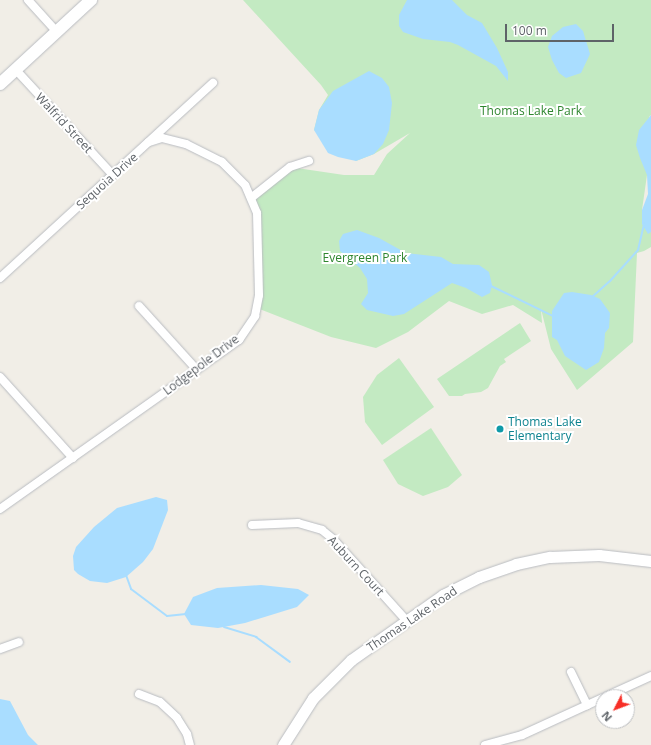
<!DOCTYPE html>
<html>
<head>
<meta charset="utf-8">
<style>
  body { margin:0 }
  #map { position:relative; width:651px; height:745px; overflow:hidden; background:#f1eee7; font-family:"Open Sans",sans-serif }
  div>[style] { position:absolute }
  .green>* { inset:0; background:#c3eac2 }
  .water>* { inset:0; background:#a9ddff }
  .stream>* { height:2px; margin:-1px; padding:0 1px; transform-origin:1px; border-radius:1px; background:#a9ddff }
  .roads { filter:drop-shadow(0 0 1px #b9bcc1) drop-shadow(0 0 1px #b9bcc1) }
  .minor>* { height:8px; margin:-4px; padding:0 4px; transform-origin:4px; border-radius:4px; background:#fff }
  .tertiary>* { height:11px; margin:-5.5px; padding:0 5.5px; transform-origin:5.5px; border-radius:5.5px; background:#fff }
  .secondary>* { height:12px; margin:-6px; padding:0 6px; transform-origin:6px; border-radius:6px; background:#fff }
  .dots>* { width:11px; height:11px; translate:-50% -50%; box-sizing:border-box; border:2px solid #fff; border-radius:50% }
  span { translate:-50% -50%; white-space:nowrap; text-align:center; line-height:1.15; -webkit-text-stroke:4px #fff; paint-order:stroke }
  .park-label { font-size:12px; color:#2f862f }
  .street-label { font-size:12px; color:#5e6368 }
  .culture-label { font-size:12px; color:#0d838f }
  .left { translate:0 -50%; text-align:left }
  .north { position:absolute; left:595px; top:689px; width:40px; height:40px; box-sizing:border-box; background:#fff; border:1px solid #bfc1c3; border-radius:50%; rotate:228deg; font-size:11px; font-weight:700; line-height:16px; text-align:center; color:#5e6368 }
  .north::after { content:''; display:block; margin:auto; width:14px; height:18px; background:#f72f27; clip-path:polygon(50% 0,100% 100%,50% 72%,0 100%) }
  .scale { position:absolute; left:505px; top:24px; width:109px; height:18px; box-sizing:border-box; border:2px solid #5e6368; border-top:0; padding-left:5px; font-size:12px; line-height:14px; white-space:nowrap; color:#5e6368; -webkit-text-stroke:3px #fff; paint-order:stroke }
</style>
</head>
<body>
<div id="map">
  <div class="green">
    <i style="clip-path:polygon(243px 0,651px 0,651px 115px,649px 117px,647px 175px,642px 210px,651px 231px,651px 247px,644px 251px,637px 253px,633px 342px,577px 390px,551px 349px,541px 309px,542px 323px,513px 305px,482px 314px,449px 301px,408px 332px,376px 348px,331px 337px,257px 308px,257px 214px,251px 198px,290px 167px,344px 175px,374px 175px,387px 154px,410px 133px,374px 154px,356px 161px,314px 130px,319px 110px,328px 95px,321px 85px)"></i>
    <i style="clip-path:polygon(520px 323px,531px 341px,504px 359px,506px 362px,500px 366px,488px 388px,481px 392px,465px 394px,462px 396px,449px 396px,437px 379px)"></i>
    <i style="clip-path:polygon(399px 358px,434px 407px,382px 445px,365px 422px,363px 397px,377px 375px)"></i>
    <i style="clip-path:polygon(431px 428px,462px 475px,448px 487px,423px 496px,398px 484px,383px 460px)"></i>
  </div>
  <div class="water">
    <i style="clip-path:polygon(407px 0,452px 0,467px 15px,482px 23px,497px 48px,508px 72px,508px 81px,496px 66px,458px 45px,450px 42px,423px 39px,403px 32px,399px 26px,399px 15px)"></i>
    <i style="clip-path:polygon(576px 24px,583px 31px,590px 54px,581px 73px,566px 78px,559px 73px,552px 60px,548px 47px,552px 36px,563px 27px)"></i>
    <i style="clip-path:polygon(369px 71px,382px 78px,389px 87px,392px 103px,389px 130px,383px 144px,374px 154px,356px 161px,338px 157px,328px 153px,314px 130px,319px 110px,333px 91px)"></i>
    <i style="clip-path:polygon(651px 115px,651px 232px,648px 234px,642px 224px,642px 210px,648px 194px,647px 175px,640px 158px,636px 145px,639px 130px)"></i>
    <i style="clip-path:polygon(357px 230px,379px 238px,406px 253px,441px 257px,453px 264px,479px 265px,489px 272px,492px 285px,490px 293px,482px 297px,466px 288px,452px 283px,404px 314px,393px 316px,367px 310px,361px 304px,368px 293px,367px 279px,360px 268px,340px 251px,339px 241px,343px 234px)"></i>
    <i style="clip-path:polygon(572px 292px,591px 295px,600px 299px,610px 313px,609px 328px,605px 333px,604px 348px,599px 362px,586px 370px,565px 356px,557px 340px,552px 337px,552px 311px,564px 293px)"></i>
    <i style="clip-path:polygon(156px 497px,167px 500px,168px 510px,153px 549px,143px 562px,126px 577px,107px 583px,90px 581px,78px 574px,74px 570px,73px 556px,76px 547px,94px 527px,117px 508px)"></i>
    <i style="clip-path:polygon(261px 585px,298px 589px,309px 595px,297px 607px,245px 623px,218px 628px,191px 625px,184px 614px,193px 597px,217px 588px)"></i>
    <i style="clip-path:polygon(0 699px,10px 701px,28px 735px,38px 745px,0 745px)"></i>
  </div>
  <div class="stream">
    <i style="left:489px;top:285px;width:73px;rotate:25.9deg"></i>
    <i style="left:591px;top:298px;width:25px;rotate:-42deg"></i>
    <i style="left:610px;top:281px;width:42px;rotate:-47.9deg"></i>
    <i style="left:638px;top:250px;width:27px;rotate:-77deg"></i>
    <i style="left:126px;top:575px;width:15px;rotate:70deg"></i>
    <i style="left:131px;top:589px;width:45px;rotate:36.9deg"></i>
    <i style="left:167px;top:616px;width:19px;rotate:-6deg"></i>
    <i style="left:224px;top:627px;width:34px;rotate:17deg"></i>
    <i style="left:256px;top:637px;width:42px;rotate:36.3deg"></i>
  </div>
  <div class="roads">
    <div class="minor">
      <i style="left:28px;top:0;width:42px;rotate:47.9deg"></i>
      <i style="left:16px;top:70px;width:143px;rotate:47.3deg"></i>
      <i style="left:251px;top:198px;width:50px;rotate:-38.5deg"></i>
      <i style="left:290px;top:167px;width:20px;rotate:-18deg"></i>
      <i style="left:0;top:278px;width:289px;rotate:-42.5deg"></i>
      <i style="left:139px;top:306px;width:86px;rotate:47.8deg"></i>
      <i style="left:0;top:377px;width:109px;rotate:48deg"></i>
      <i style="left:0;top:509px;width:293px;rotate:-35.3deg"></i>
      <i style="left:239px;top:340px;width:29px;rotate:-56deg"></i>
      <i style="left:255px;top:316px;width:21px;rotate:-79deg"></i>
      <i style="left:259px;top:295px;width:82px;rotate:-91.4deg"></i>
      <i style="left:257px;top:213px;width:30px;rotate:-113deg"></i>
      <i style="left:245px;top:185px;width:33px;rotate:-135deg"></i>
      <i style="left:222px;top:162px;width:40px;rotate:-153.4deg"></i>
      <i style="left:186px;top:144px;width:25px;rotate:-166deg"></i>
      <i style="left:162px;top:138px;width:14px;rotate:163deg"></i>
      <i style="left:252px;top:525px;width:46px;rotate:-2.5deg"></i>
      <i style="left:298px;top:523px;width:25px;rotate:16deg"></i>
      <i style="left:322px;top:530px;width:14px;rotate:39deg"></i>
      <i style="left:333px;top:539px;width:109px;rotate:48deg"></i>
      <i style="left:0;top:649px;width:20px;rotate:-20deg"></i>
      <i style="left:571px;top:672px;width:37px;rotate:64deg"></i>
      <i style="left:139px;top:694px;width:22px;rotate:21deg"></i>
      <i style="left:160px;top:702px;width:23px;rotate:43deg"></i>
      <i style="left:177px;top:718px;width:19px;rotate:58deg"></i>
      <i style="left:187px;top:734px;width:11px;rotate:75deg"></i>
      <i style="left:605px;top:697px;width:51px;rotate:-24.5deg"></i>
      <i style="left:485px;top:745px;width:38px;rotate:-15deg"></i>
      <i style="left:522px;top:735px;width:89px;rotate:-24.6deg"></i>
    </div>
    <div class="tertiary">
      <i style="left:283px;top:745px;width:56px;rotate:-57.4deg"></i>
      <i style="left:313px;top:698px;width:54px;rotate:-45deg"></i>
      <i style="left:351px;top:660px;width:113px;rotate:-35.2deg"></i>
      <i style="left:443px;top:595px;width:40px;rotate:-26.6deg"></i>
      <i style="left:479px;top:577px;width:39px;rotate:-19deg"></i>
      <i style="left:516px;top:564px;width:35px;rotate:-12deg"></i>
      <i style="left:550px;top:557px;width:49px;rotate:-2.3deg"></i>
      <i style="left:599px;top:555px;width:52px;rotate:6.6deg"></i>
    </div>
    <div class="secondary">
      <i style="left:0;top:84px;width:124px;rotate:-42.7deg"></i>
    </div>
  </div>
  <div class="dots">
    <i style="left:500px;top:429px;background:#0f9aa8"></i>
  </div>
  <div class="park-label">
    <span style="left:531px;top:111px">Thomas Lake Park</span>
    <span style="left:365px;top:258px">Evergreen Park</span>
  </div>
  <div class="street-label">
    <span style="left:64px;top:123px;rotate:47deg">Walfrid Street</span>
    <span style="left:107px;top:181px;rotate:-42deg">Sequoia Drive</span>
    <span style="left:201px;top:365px;rotate:-37deg">Lodgepole Drive</span>
    <span style="left:356px;top:566px;rotate:47deg">Auburn Court</span>
    <span style="left:412px;top:619px;rotate:-34deg">Thomas Lake Road</span>
  </div>
  <div class="culture-label">
    <span class="left" style="left:508px;top:429px">Thomas Lake<br>Elementary</span>
  </div>
  <div class="north">N</div>
  <div class="scale">100 m</div>
</div>
</body>
</html>
